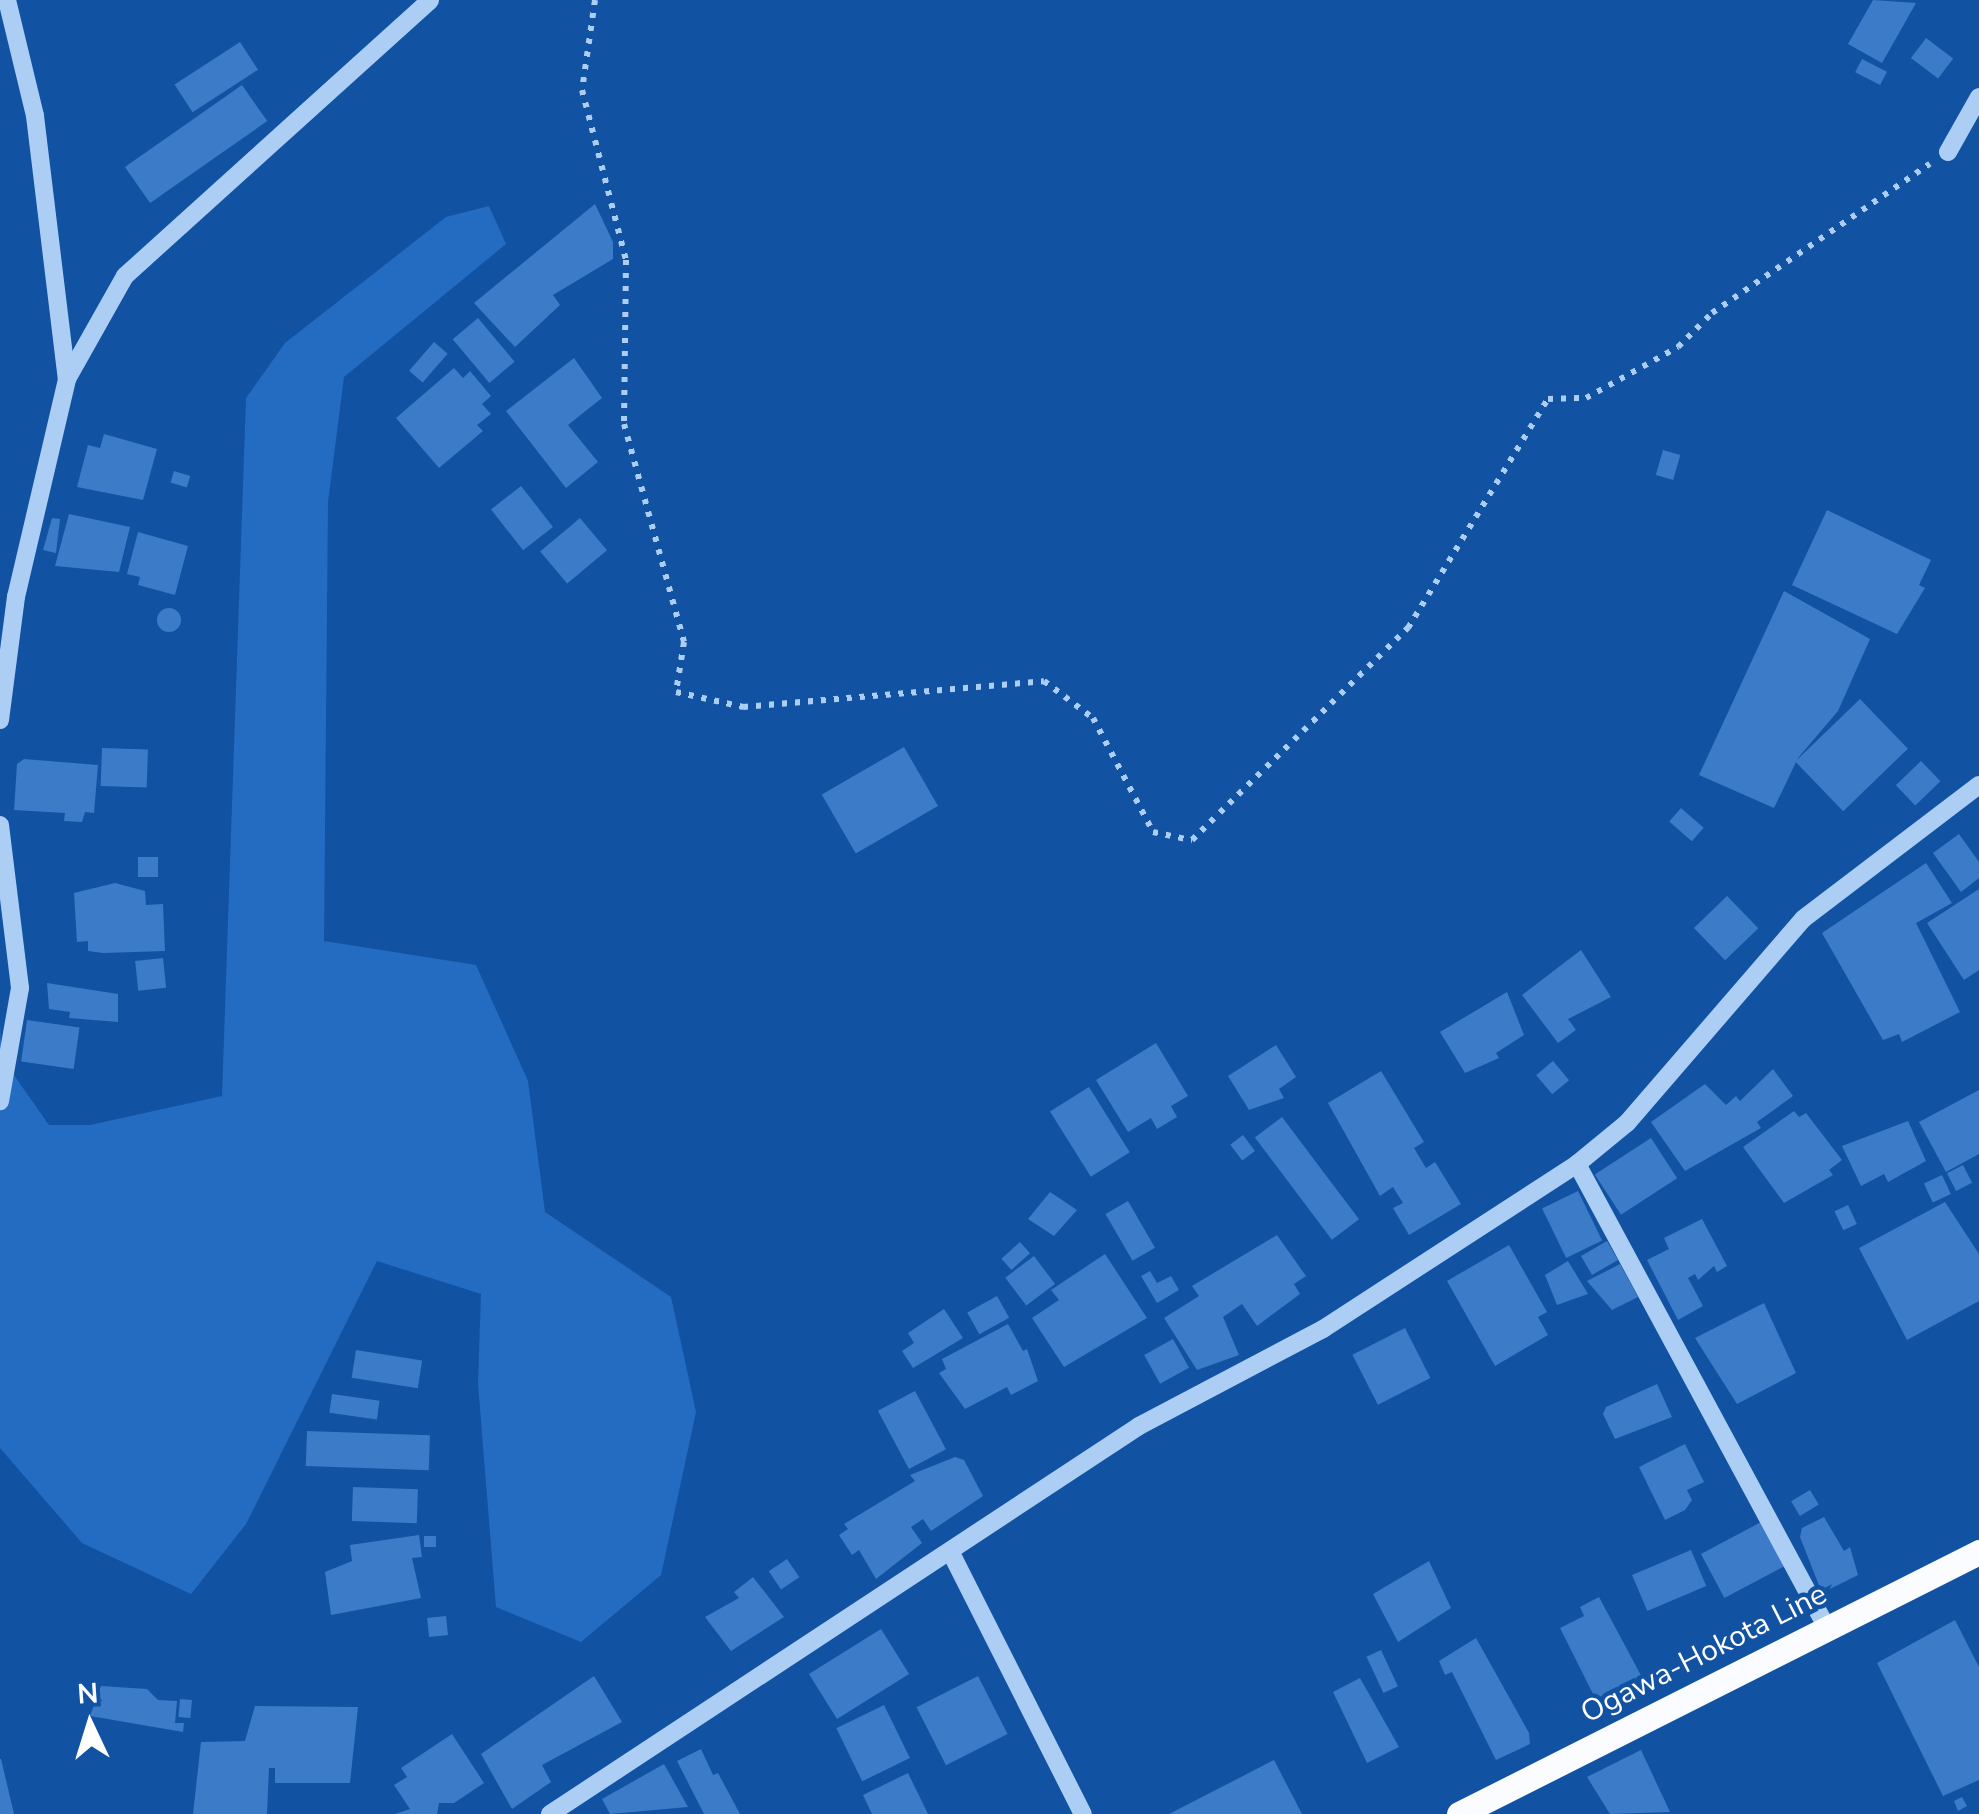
<!DOCTYPE html>
<html>
<head>
<meta charset="utf-8">
<style>
  body { margin:0 }
  #map { position:relative; width:1979px; height:1814px; overflow:hidden; background:#1252a2; font-family:"Nunito Sans",sans-serif }
  div>[style] { position:absolute }
  .green>* { inset:0; background:#246cc1 }
  .building>* { inset:0; background:#3b7bc8; transform-origin:0 0 }
  .round { border-radius:50% }
  .path>* { height:6px; margin-top:-3px; transform-origin:0; background:repeating-linear-gradient(90deg,#accef5 0 5px,transparent 0 13px) }
  .minor>* { height:18px; margin:-9px; padding:0 9px; transform-origin:9px; border-radius:9px; background:#accef5 }
  .major>* { height:25px; margin:-12.5px; padding:0 12.5px; transform-origin:12.5px; border-radius:12.5px; background:#fafcff }
  span { translate:-50% -50%; white-space:nowrap; text-align:center; line-height:1.15; -webkit-text-stroke:9px #1252a2; paint-order:stroke }
  .street-label { font-size:30px; color:#fff }
  .north { position:absolute; left:40px; top:1674px; width:100px; height:100px; -webkit-text-stroke:8px #1252a2; paint-order:stroke; rotate:356deg; font-size:28px; font-weight:700; line-height:40px; text-align:center; color:#fff }
  .north::after { content:''; display:block; margin:auto; width:35px; height:45px; background:#fff; clip-path:polygon(50% 0,100% 100%,50% 72%,0 100%) }
</style>
</head>
<body>
<div id="map">
  <div class="green">
    <i style="clip-path:polygon(489px 206px,506px 244px,344px 377px,328px 502px,324px 941px,476px 965px,528px 1081px,545px 1212px,671px 1297px,696px 1412px,661px 1575px,581px 1642px,496px 1607px,478px 1384px,481px 1294px,377px 1261px,246px 1524px,191px 1594px,82px 1543px,0 1448px,0 1024px,2px 1058px,49px 1125px,90px 1125px,222px 1096px,246px 398px,285px 343px,446px 217px)"></i>
  </div>
  <div class="building">
    <i style="clip-path:polygon(1873px 0,1916px 3px,1882px 63px,1848px 44px)"></i>
    <i style="left:1926px;top:38px;width:34px;height:25px;rotate:37deg"></i>
    <i style="left:240px;top:42px;width:33px;height:78px;rotate:57deg"></i>
    <i style="left:1862px;top:59px;width:28px;height:15px;rotate:27deg"></i>
    <i style="left:242px;top:85px;width:44px;height:143px;rotate:55deg"></i>
    <i style="clip-path:polygon(595px 204px,613px 242px,613px 259px,553px 295px,560px 305px,515px 347px,474px 303px)"></i>
    <i style="left:478px;top:318px;width:57px;height:33px;rotate:50deg"></i>
    <i style="left:434px;top:342px;width:18px;height:38px;rotate:41deg"></i>
    <i style="clip-path:polygon(574px 358px,602px 398px,568px 425px,598px 462px,566px 488px,506px 411px)"></i>
    <i style="clip-path:polygon(454px 368px,463px 378px,470px 371px,491px 396px,482px 404px,491px 414px,477px 425px,483px 431px,439px 468px,396px 418px)"></i>
    <i style="clip-path:polygon(104px 434px,157px 449px,143px 500px,77px 487px,88px 445px,100px 448px)"></i>
    <i style="left:1663px;top:450px;width:18px;height:26px;rotate:16deg"></i>
    <i style="left:174px;top:471px;width:17px;height:12px;rotate:17deg"></i>
    <i style="left:521px;top:486px;width:52px;height:38px;rotate:52deg"></i>
    <i style="clip-path:polygon(1827px 510px,1931px 560px,1919px 585px,1925px 588px,1897px 634px,1792px 585px)"></i>
    <i style="clip-path:polygon(69px 514px,130px 527px,119px 572px,55px 566px)"></i>
    <i style="clip-path:polygon(52px 518px,60px 519px,56px 553px,43px 550px)"></i>
    <i style="left:580px;top:518px;width:42px;height:52px;rotate:50deg"></i>
    <i style="clip-path:polygon(138px 532px,188px 546px,175px 595px,138px 585px,140px 577px,127px 574px)"></i>
    <i style="clip-path:polygon(1784px 591px,1870px 639px,1838px 711px,1798px 758px,1774px 808px,1699px 775px)"></i>
    <i class="round" style="left:157px;top:608px;width:24px;height:24px"></i>
    <i style="left:1860px;top:699px;width:69px;height:90px;rotate:46deg"></i>
    <i style="left:904px;top:747px;width:68px;height:95px;rotate:60deg"></i>
    <i style="left:102px;top:748px;width:46px;height:38px;rotate:2deg"></i>
    <i style="clip-path:polygon(24px 759px,98px 765px,94px 813px,85px 812px,82px 822px,64px 821px,65px 813px,14px 810px,17px 764px)"></i>
    <i style="left:1921px;top:761px;width:28px;height:35px;rotate:46deg"></i>
    <i style="left:1681px;top:808px;width:30px;height:18px;rotate:41deg"></i>
    <i style="clip-path:polygon(1959px 834px,1979px 862px,1979px 878px,1961px 892px,1933px 853px)"></i>
    <i style="left:138px;top:857px;width:20px;height:20px"></i>
    <i style="clip-path:polygon(1926px 863px,1952px 903px,1916px 923px,1960px 1012px,1902px 1042px,1899px 1034px,1883px 1040px,1822px 933px)"></i>
    <i style="clip-path:polygon(115px 883px,145px 891px,146px 905px,163px 904px,165px 951px,103px 953px,88px 951px,88px 941px,77px 942px,74px 893px)"></i>
    <i style="clip-path:polygon(1979px 889px,1979px 970px,1964px 980px,1927px 923px)"></i>
    <i style="left:1727px;top:896px;width:45px;height:46px;rotate:46deg"></i>
    <i style="clip-path:polygon(1581px 950px,1611px 997px,1568px 1019px,1576px 1030px,1558px 1043px,1522px 995px)"></i>
    <i style="left:163px;top:958px;width:30px;height:28px;rotate:84deg"></i>
    <i style="clip-path:polygon(47px 983px,118px 994px,118px 1022px,69px 1018px,70px 1012px,49px 1009px)"></i>
    <i style="clip-path:polygon(1507px 992px,1524px 1035px,1496px 1053px,1499px 1058px,1465px 1073px,1440px 1032px)"></i>
    <i style="left:27px;top:1020px;width:53px;height:42px;rotate:8deg"></i>
    <i style="clip-path:polygon(1156px 1043px,1188px 1096px,1171px 1106px,1177px 1117px,1157px 1129px,1151px 1118px,1128px 1132px,1096px 1080px)"></i>
    <i style="clip-path:polygon(1276px 1045px,1296px 1077px,1279px 1089px,1284px 1098px,1249px 1110px,1228px 1076px)"></i>
    <i style="left:1553px;top:1061px;width:25px;height:22px;rotate:50deg"></i>
    <i style="clip-path:polygon(1773px 1069px,1793px 1096px,1757px 1122px,1761px 1128px,1685px 1171px,1651px 1122px,1705px 1084px,1726px 1105px,1736px 1096px,1740px 1101px)"></i>
    <i style="clip-path:polygon(1381px 1071px,1424px 1142px,1414px 1148px,1426px 1168px,1435px 1162px,1461px 1204px,1409px 1235px,1393px 1208px,1403px 1203px,1393px 1187px,1380px 1196px,1328px 1103px)"></i>
    <i style="left:1089px;top:1087px;width:77px;height:46px;rotate:58deg"></i>
    <i style="clip-path:polygon(1979px 1090px,1979px 1154px,1946px 1172px,1919px 1122px)"></i>
    <i style="clip-path:polygon(1794px 1111px,1799px 1117px,1806px 1113px,1842px 1160px,1829px 1170px,1833px 1175px,1784px 1203px,1743px 1147px)"></i>
    <i style="left:1282px;top:1117px;width:128px;height:34px;rotate:53deg"></i>
    <i style="clip-path:polygon(1908px 1121px,1926px 1161px,1888px 1182px,1884px 1174px,1861px 1186px,1842px 1146px)"></i>
    <i style="left:1243px;top:1135px;width:20px;height:16px;rotate:53deg"></i>
    <i style="left:1651px;top:1138px;width:48px;height:67px;rotate:57deg"></i>
    <i style="left:1963px;top:1165px;width:20px;height:18px;rotate:63deg"></i>
    <i style="left:1942px;top:1175px;width:21px;height:20px;rotate:65deg"></i>
    <i style="left:1578px;top:1191px;width:55px;height:40px;rotate:64deg"></i>
    <i style="clip-path:polygon(1050px 1192px,1077px 1210px,1054px 1236px,1028px 1219px)"></i>
    <i style="left:1128px;top:1201px;width:54px;height:26px;rotate:60deg"></i>
    <i style="clip-path:polygon(1945px 1202px,1979px 1254px,1979px 1301px,1907px 1340px,1859px 1248px)"></i>
    <i style="left:1848px;top:1205px;width:21px;height:15px;rotate:65deg"></i>
    <i style="clip-path:polygon(1702px 1219px,1727px 1266px,1717px 1272px,1714px 1266px,1698px 1280px,1695px 1274px,1688px 1278px,1703px 1306px,1678px 1320px,1647px 1260px,1669px 1249px,1664px 1238px)"></i>
    <i style="clip-path:polygon(1277px 1235px,1306px 1276px,1294px 1284px,1300px 1294px,1257px 1326px,1242px 1304px,1223px 1317px,1239px 1355px,1197px 1370px,1164px 1318px,1199px 1296px,1192px 1286px)"></i>
    <i style="left:1607px;top:1241px;width:22px;height:30px;rotate:60deg"></i>
    <i style="left:1020px;top:1242px;width:15px;height:25px;rotate:48deg"></i>
    <i style="clip-path:polygon(1509px 1245px,1547px 1312px,1538px 1317px,1548px 1335px,1495px 1366px,1447px 1281px)"></i>
    <i style="clip-path:polygon(1105px 1254px,1147px 1318px,1064px 1367px,1032px 1318px,1059px 1300px,1051px 1290px)"></i>
    <i style="left:1034px;top:1256px;width:35px;height:36px;rotate:53deg"></i>
    <i style="clip-path:polygon(1568px 1261px,1588px 1294px,1557px 1305px,1545px 1275px)"></i>
    <i style="clip-path:polygon(1620px 1264px,1638px 1297px,1612px 1310px,1587px 1281px)"></i>
    <i style="clip-path:polygon(1150px 1271px,1157px 1283px,1171px 1276px,1179px 1290px,1157px 1303px,1141px 1276px)"></i>
    <i style="left:997px;top:1296px;width:25px;height:34px;rotate:61deg"></i>
    <i style="clip-path:polygon(1764px 1303px,1796px 1373px,1737px 1404px,1695px 1338px)"></i>
    <i style="clip-path:polygon(944px 1309px,963px 1338px,913px 1368px,902px 1351px,914px 1343px,908px 1333px)"></i>
    <i style="clip-path:polygon(1008px 1324px,1023px 1351px,1027px 1349px,1038px 1381px,1011px 1395px,1007px 1387px,965px 1409px,939px 1373px,946px 1369px,942px 1359px)"></i>
    <i style="left:1405px;top:1328px;width:56px;height:59px;rotate:63deg"></i>
    <i style="left:1173px;top:1339px;width:33px;height:33px;rotate:61deg"></i>
    <i style="left:356px;top:1350px;width:67px;height:28px;rotate:9deg"></i>
    <i style="clip-path:polygon(1657px 1384px,1672px 1417px,1615px 1439px,1603px 1414px,1606px 1407px)"></i>
    <i style="left:915px;top:1391px;width:66px;height:42px;rotate:62deg"></i>
    <i style="left:332px;top:1394px;width:48px;height:19px;rotate:8deg"></i>
    <i style="left:307px;top:1431px;width:123px;height:35px;rotate:2deg"></i>
    <i style="clip-path:polygon(1685px 1444px,1704px 1482px,1687px 1490px,1692px 1500px,1685px 1510px,1665px 1520px,1639px 1467px)"></i>
    <i style="clip-path:polygon(955px 1457px,964px 1460px,983px 1496px,931px 1531px,923px 1519px,911px 1527px,922px 1543px,876px 1579px,859px 1550px,852px 1555px,839px 1535px,848px 1529px,844px 1524px,915px 1481px,910px 1475px)"></i>
    <i style="left:353px;top:1487px;width:65px;height:34px;rotate:2deg"></i>
    <i style="left:1810px;top:1490px;width:17px;height:22px;rotate:59deg"></i>
    <i style="clip-path:polygon(1824px 1517px,1844px 1551px,1850px 1547px,1858px 1575px,1822px 1593px,1800px 1537px,1802px 1528px)"></i>
    <i style="left:1761px;top:1522px;width:50px;height:68px;rotate:62deg"></i>
    <i style="clip-path:polygon(419px 1535px,422px 1557px,412px 1558px,421px 1598px,331px 1615px,325px 1572px,352px 1561px,350px 1545px)"></i>
    <i style="left:436px;top:1536px;width:11px;height:12px;rotate:90deg"></i>
    <i style="left:1691px;top:1550px;width:39px;height:64px;rotate:67deg"></i>
    <i style="left:787px;top:1559px;width:22px;height:22px;rotate:56deg"></i>
    <i style="clip-path:polygon(1429px 1561px,1451px 1608px,1398px 1642px,1373px 1594px)"></i>
    <i style="clip-path:polygon(753px 1577px,784px 1617px,731px 1651px,705px 1617px,739px 1598px,734px 1592px)"></i>
    <i style="clip-path:polygon(1599px 1597px,1644px 1681px,1598px 1704px,1560px 1628px,1584px 1616px,1580px 1607px)"></i>
    <i style="left:446px;top:1616px;width:19px;height:19px;rotate:84deg"></i>
    <i style="clip-path:polygon(1955px 1620px,1979px 1667px,1979px 1780px,1943px 1796px,1877px 1663px)"></i>
    <i style="left:881px;top:1629px;width:53px;height:85px;rotate:58deg"></i>
    <i style="clip-path:polygon(1476px 1638px,1529px 1733px,1530px 1744px,1496px 1760px,1452px 1672px,1445px 1675px,1439px 1661px)"></i>
    <i style="left:1381px;top:1650px;width:40px;height:16px;rotate:65deg"></i>
    <i style="clip-path:polygon(594px 1676px,622px 1722px,542px 1765px,551px 1782px,512px 1809px,481px 1754px)"></i>
    <i style="left:978px;top:1676px;width:65px;height:69px;rotate:63deg"></i>
    <i style="clip-path:polygon(1360px 1678px,1399px 1747px,1367px 1763px,1333px 1692px)"></i>
    <i style="clip-path:polygon(101px 1686px,147px 1689px,158px 1700px,177px 1701px,175px 1723px,184px 1723px,183px 1732px,90px 1716px)"></i>
    <i style="left:180px;top:1699px;width:12px;height:18px;rotate:5deg"></i>
    <i style="left:884px;top:1705px;width:59px;height:53px;rotate:64deg"></i>
    <i style="clip-path:polygon(255px 1706px,358px 1707px,350px 1783px,275px 1783px,275px 1768px,269px 1768px,267px 1814px,193px 1814px,201px 1742px,245px 1741px)"></i>
    <i style="clip-path:polygon(452px 1734px,484px 1783px,454px 1803px,439px 1803px,437px 1814px,395px 1814px,410px 1809px,394px 1785px,407px 1777px,401px 1768px)"></i>
    <i style="clip-path:polygon(701px 1749px,713px 1775px,718px 1773px,740px 1814px,704px 1814px,677px 1761px)"></i>
    <i style="clip-path:polygon(1641px 1750px,1670px 1812px,1610px 1814px,1587px 1777px)"></i>
    <i style="clip-path:polygon(0 1759px,1px 1759px,14px 1814px,0 1814px)"></i>
    <i style="clip-path:polygon(1274px 1760px,1302px 1814px,1169px 1814px)"></i>
    <i style="clip-path:polygon(664px 1764px,688px 1807px,610px 1814px,602px 1799px)"></i>
    <i style="clip-path:polygon(908px 1773px,928px 1814px,872px 1814px,863px 1795px)"></i>
    <i style="clip-path:polygon(1962px 1797px,1967px 1806px,1958px 1811px,1954px 1801px)"></i>
  </div>
  <div class="path">
    <i style="left:595px;top:0;width:91px;rotate:98.2deg"></i>
    <i style="left:582px;top:90px;width:176px;rotate:75.5deg"></i>
    <i style="left:626px;top:260px;width:164px;rotate:90.7deg"></i>
    <i style="left:624px;top:424px;width:226px;rotate:74.6deg"></i>
    <i style="left:684px;top:642px;width:51px;rotate:99.1deg"></i>
    <i style="left:676px;top:692px;width:69px;rotate:12.6deg"></i>
    <i style="left:743px;top:707px;width:302px;rotate:-4.9deg"></i>
    <i style="left:1044px;top:681px;width:61px;rotate:37.1deg"></i>
    <i style="left:1093px;top:718px;width:129px;rotate:62.2deg"></i>
    <i style="left:1153px;top:832px;width:40px;rotate:12deg"></i>
    <i style="left:1192px;top:840px;width:303px;rotate:-44.5deg"></i>
    <i style="left:1408px;top:628px;width:268px;rotate:-58.6deg"></i>
    <i style="left:1548px;top:399px;width:38px;rotate:-2deg"></i>
    <i style="left:1586px;top:398px;width:105px;rotate:-29deg"></i>
    <i style="left:1678px;top:347px;width:48px;rotate:-45deg"></i>
    <i style="left:1712px;top:313px;width:264px;rotate:-34.4deg"></i>
  </div>
  <div class="minor">
    <i style="left:7px;top:0;width:119px;rotate:76.4deg"></i>
    <i style="left:35px;top:116px;width:265px;rotate:83.1deg"></i>
    <i style="left:1948px;top:152px;width:63px;rotate:-60.6deg"></i>
    <i style="left:0;top:720px;width:124px;rotate:-82.6deg"></i>
    <i style="left:16px;top:597px;width:224px;rotate:-76.8deg"></i>
    <i style="left:67px;top:379px;width:118px;rotate:-60.6deg"></i>
    <i style="left:125px;top:276px;width:411px;rotate:-42.1deg"></i>
    <i style="left:0;top:825px;width:164px;rotate:83deg"></i>
    <i style="left:20px;top:988px;width:115px;rotate:100deg"></i>
    <i style="left:1577px;top:1164px;width:527px;rotate:61.68deg"></i>
    <i style="left:951px;top:1553px;width:292px;rotate:63.2deg"></i>
    <i style="left:550px;top:1814px;width:705px;rotate:-33.37deg"></i>
    <i style="left:1139px;top:1426px;width:208px;rotate:-27.8deg"></i>
    <i style="left:1323px;top:1329px;width:303px;rotate:-33deg"></i>
    <i style="left:1577px;top:1164px;width:65px;rotate:-39.4deg"></i>
    <i style="left:1627px;top:1123px;width:269px;rotate:-49.2deg"></i>
    <i style="left:1803px;top:919px;width:221px;rotate:-37.3deg"></i>
  </div>
  <div class="major">
    <i style="left:1459px;top:1814px;width:582px;rotate:-26.74deg"></i>
  </div>
  <div class="street-label">
    <span style="left:1704px;top:1654px;rotate:-27deg">Ogawa-Hokota Line</span>
  </div>
  <div class="north">N</div>
</div>
</body>
</html>
